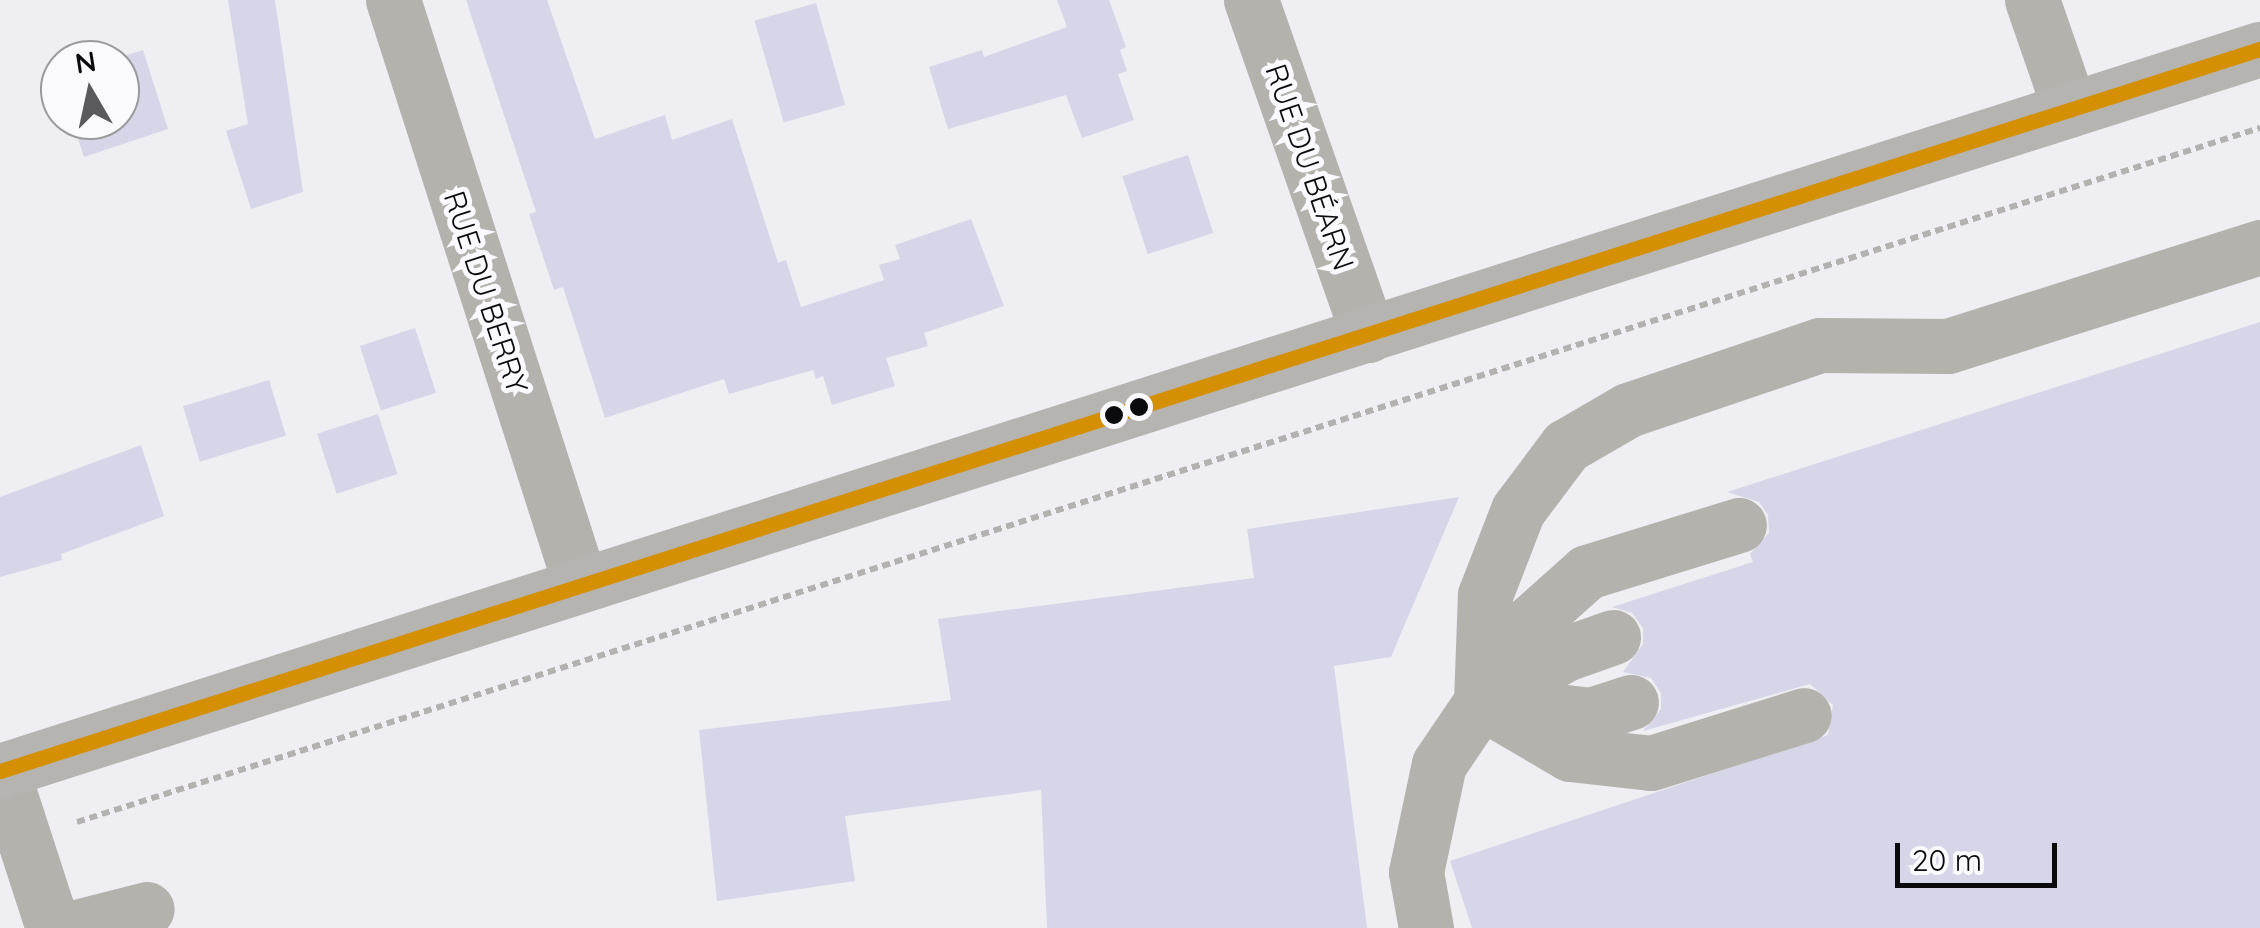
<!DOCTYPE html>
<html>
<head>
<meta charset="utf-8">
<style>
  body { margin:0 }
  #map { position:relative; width:2260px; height:928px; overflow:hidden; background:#eeeef3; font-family:Quicksand,sans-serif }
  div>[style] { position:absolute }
  .building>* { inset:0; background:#d7d6e8; transform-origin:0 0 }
  .path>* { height:6px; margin-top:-3px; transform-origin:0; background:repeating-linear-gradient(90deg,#b3b2b0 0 8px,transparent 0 13px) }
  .minor>* { height:55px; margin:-27.5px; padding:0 27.5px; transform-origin:27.5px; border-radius:27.5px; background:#b3b2ac }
  .major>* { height:55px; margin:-27.5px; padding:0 27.5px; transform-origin:27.5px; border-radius:27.5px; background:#b6b4b0 }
  .bus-1>* { height:15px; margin:-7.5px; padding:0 7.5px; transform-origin:7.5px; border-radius:7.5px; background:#d48f02 }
  .dots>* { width:28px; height:28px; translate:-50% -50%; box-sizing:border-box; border:5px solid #faf9fe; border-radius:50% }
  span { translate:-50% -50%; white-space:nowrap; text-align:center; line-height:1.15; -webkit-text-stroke:10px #faf9fe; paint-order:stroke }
  .street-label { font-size:30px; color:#0b0b0e }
  .north { position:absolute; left:40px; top:40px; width:100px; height:100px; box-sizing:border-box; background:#faf9fe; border:2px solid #9a9a9e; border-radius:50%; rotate:351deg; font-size:28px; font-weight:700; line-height:40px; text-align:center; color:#0b0b0e }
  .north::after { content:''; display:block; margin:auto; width:35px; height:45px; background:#5a5a5e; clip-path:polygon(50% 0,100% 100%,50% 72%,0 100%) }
  .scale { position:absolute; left:1895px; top:843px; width:162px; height:45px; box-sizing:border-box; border:5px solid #0b0b0e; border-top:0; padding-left:12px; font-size:30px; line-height:35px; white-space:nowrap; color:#0b0b0e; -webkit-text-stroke:8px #faf9fe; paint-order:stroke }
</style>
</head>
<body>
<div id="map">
  <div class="building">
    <i style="clip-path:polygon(228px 0,275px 0,303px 192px,251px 209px,226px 131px,248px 124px)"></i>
    <i style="clip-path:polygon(466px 0,547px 0,595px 139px,665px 115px,672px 140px,732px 119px,778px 263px,786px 260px,801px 307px,884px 280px,879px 265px,900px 259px,895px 245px,971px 219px,1004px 306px,924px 333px,928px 346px,886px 358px,895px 386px,832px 405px,823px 376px,816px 379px,813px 370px,729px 394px,724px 379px,605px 418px,563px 287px,554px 290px,529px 214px,536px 212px)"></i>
    <i style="clip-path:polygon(1057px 0,1109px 0,1126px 47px,1120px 50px,1127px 71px,1118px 74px,1134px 120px,1082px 138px,1066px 95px,948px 129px,929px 67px,982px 50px,984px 57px,1067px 27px)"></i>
    <i style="left:816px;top:3px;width:106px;height:64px;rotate:74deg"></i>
    <i style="clip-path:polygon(143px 50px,168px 129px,84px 157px,72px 120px,120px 120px,120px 60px,111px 60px)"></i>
    <i style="left:1188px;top:155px;width:82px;height:69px;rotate:72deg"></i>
    <i style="clip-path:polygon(2260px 322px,2260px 928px,1472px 928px,1450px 861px,1828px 735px,1833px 705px,1810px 684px,1643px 731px,1661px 709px,1661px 693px,1651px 678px,1623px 672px,1643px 644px,1643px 628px,1632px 613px,1612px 607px,1753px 562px,1750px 554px,1769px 533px,1768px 515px,1759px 502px,1727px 492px)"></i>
    <i style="left:415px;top:328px;width:68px;height:58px;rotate:72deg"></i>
    <i style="left:269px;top:380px;width:58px;height:90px;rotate:73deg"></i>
    <i style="left:378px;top:414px;width:63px;height:64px;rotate:72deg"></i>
    <i style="clip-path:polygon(141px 445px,164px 516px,61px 554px,62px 560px,0 577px,0 497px)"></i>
    <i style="clip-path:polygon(1459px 497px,1391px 657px,1334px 666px,1367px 928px,1047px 928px,1041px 790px,845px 816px,855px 881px,717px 901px,699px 730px,951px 700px,938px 619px,1254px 578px,1247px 529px)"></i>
  </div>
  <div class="path">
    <i style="left:77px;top:822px;width:2291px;rotate:-17.64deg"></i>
  </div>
  <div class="minor">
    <i style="left:393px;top:0;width:612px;rotate:72.22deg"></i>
    <i style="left:1251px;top:0;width:355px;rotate:70.7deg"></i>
    <i style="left:2032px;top:0;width:116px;rotate:70.9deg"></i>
    <i style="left:1488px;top:698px;width:89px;rotate:-29.7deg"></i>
    <i style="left:1565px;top:654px;width:51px;rotate:-19.5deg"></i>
    <i style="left:1483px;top:700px;width:92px;rotate:-58.4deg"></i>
    <i style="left:1531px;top:622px;width:75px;rotate:-41.8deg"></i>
    <i style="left:1587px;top:572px;width:159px;rotate:-17.2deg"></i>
    <i style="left:1481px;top:702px;width:103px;rotate:30.3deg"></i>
    <i style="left:1570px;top:754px;width:81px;rotate:6.3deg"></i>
    <i style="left:1651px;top:763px;width:160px;rotate:-17.4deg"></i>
    <i style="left:1504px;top:705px;width:88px;rotate:6.6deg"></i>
    <i style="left:1591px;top:715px;width:42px;rotate:-18deg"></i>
    <i style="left:2px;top:771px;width:165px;rotate:72deg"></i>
    <i style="left:73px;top:928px;width:76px;rotate:-14.4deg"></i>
    <i style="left:1426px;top:928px;width:57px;rotate:-100.1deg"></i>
    <i style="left:1416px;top:872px;width:110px;rotate:-78deg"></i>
    <i style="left:1439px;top:764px;width:75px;rotate:-55.9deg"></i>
    <i style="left:1481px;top:702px;width:107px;rotate:-87.9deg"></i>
    <i style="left:1485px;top:595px;width:91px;rotate:-68.8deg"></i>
    <i style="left:1518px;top:510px;width:80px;rotate:-53.1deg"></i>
    <i style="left:1566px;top:446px;width:72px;rotate:-30.1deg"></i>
    <i style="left:1628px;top:410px;width:203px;rotate:-18.7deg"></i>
    <i style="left:1820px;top:345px;width:128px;rotate:0.4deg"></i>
    <i style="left:1948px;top:346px;width:327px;rotate:-17.6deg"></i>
  </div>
  <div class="major">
    <i style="left:0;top:771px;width:2373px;rotate:-17.72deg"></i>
  </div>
  <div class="bus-1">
    <i style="left:0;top:771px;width:2373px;rotate:-17.72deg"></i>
  </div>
  <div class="dots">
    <i style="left:1139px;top:407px;background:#0b0b0e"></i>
    <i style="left:1114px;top:415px;background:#0b0b0e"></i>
  </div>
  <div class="street-label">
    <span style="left:1310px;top:167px;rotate:71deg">RUE DU BÉARN</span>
    <span style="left:486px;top:292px;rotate:72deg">RUE DU BERRY</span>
  </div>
  <div class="north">N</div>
  <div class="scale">20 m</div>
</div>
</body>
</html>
